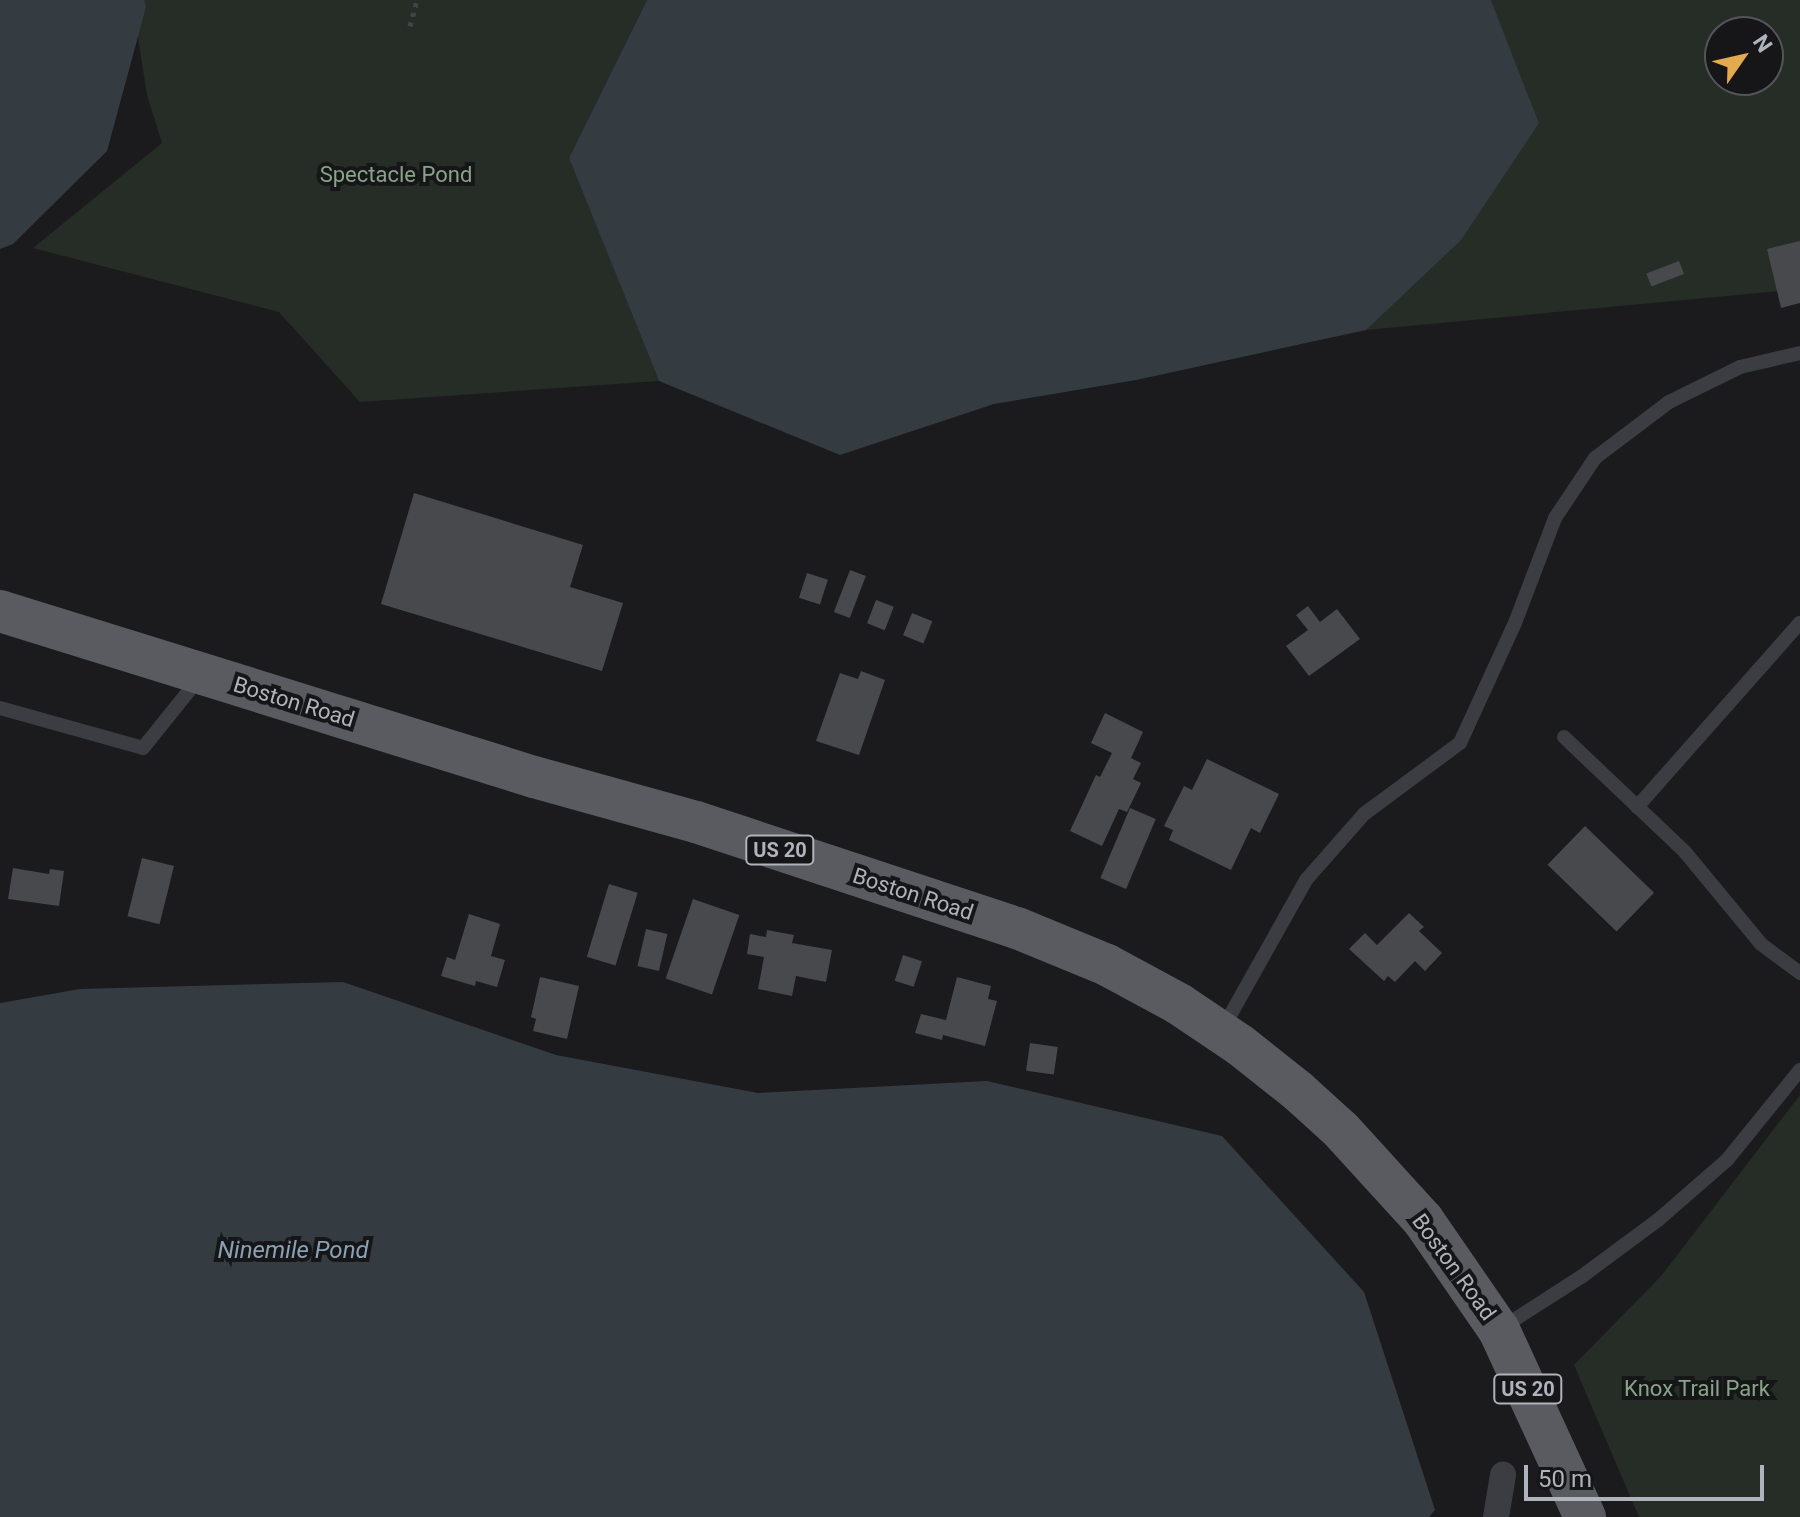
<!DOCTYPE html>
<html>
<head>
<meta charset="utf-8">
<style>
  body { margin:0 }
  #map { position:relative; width:1800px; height:1517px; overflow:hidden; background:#1b1b1d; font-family:Roboto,sans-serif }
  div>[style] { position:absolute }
  .green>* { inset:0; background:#252d26 }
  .water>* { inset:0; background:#343c42 }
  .building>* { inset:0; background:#48494d; transform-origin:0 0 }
  .path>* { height:5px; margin-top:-2.5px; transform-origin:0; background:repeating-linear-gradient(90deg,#424449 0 4px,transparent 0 10px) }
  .service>* { height:14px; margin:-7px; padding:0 7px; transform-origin:7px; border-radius:7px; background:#3c3d42 }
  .minor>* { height:26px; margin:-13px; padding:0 13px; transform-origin:13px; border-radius:13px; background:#3c3d42 }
  .primary>* { height:42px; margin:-21px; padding:0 21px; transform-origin:21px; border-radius:21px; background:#595b61 }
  span { translate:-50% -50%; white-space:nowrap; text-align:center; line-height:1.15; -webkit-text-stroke:8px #161618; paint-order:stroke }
  .shield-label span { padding:2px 6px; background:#161618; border:2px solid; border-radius:6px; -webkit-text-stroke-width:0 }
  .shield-label { font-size:20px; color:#afb3bb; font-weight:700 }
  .park-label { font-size:22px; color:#88a488 }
  .street-label { font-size:22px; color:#afb3bb }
  .water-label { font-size:24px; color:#8aa1b3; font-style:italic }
  .north { position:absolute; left:1704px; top:16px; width:80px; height:80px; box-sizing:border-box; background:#161618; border:2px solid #535559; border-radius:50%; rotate:56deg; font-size:22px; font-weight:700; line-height:32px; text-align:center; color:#afb3bb }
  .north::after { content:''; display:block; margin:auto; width:28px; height:36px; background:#e3ab4d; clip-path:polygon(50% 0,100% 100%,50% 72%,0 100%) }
  .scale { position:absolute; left:1524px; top:1465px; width:240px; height:36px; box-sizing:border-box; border:4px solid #afb3bb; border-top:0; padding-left:10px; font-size:24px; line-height:28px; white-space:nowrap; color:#afb3bb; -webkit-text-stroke:6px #161618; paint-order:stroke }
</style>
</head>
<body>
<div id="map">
  <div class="green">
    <i style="clip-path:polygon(132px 0,647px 0,569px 158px,659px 381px,360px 402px,279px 312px,33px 248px,162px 143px,147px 95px)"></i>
    <i style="clip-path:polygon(evenodd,1491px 0,1800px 0,1800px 289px,1366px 330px,1539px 123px,1491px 0,1720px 32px,1768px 32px,1768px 80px,1720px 80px,1720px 32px)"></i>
    <i style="clip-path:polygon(1800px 1095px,1800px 1517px,1639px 1517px,1574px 1365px,1662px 1275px)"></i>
  </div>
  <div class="water">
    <i style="clip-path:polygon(0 0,144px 0,146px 7px,107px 151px,13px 244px,0 249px)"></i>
    <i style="clip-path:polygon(647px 0,1491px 0,1539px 123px,1461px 240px,1366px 330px,1136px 380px,994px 404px,840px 455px,659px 381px,569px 158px)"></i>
    <i style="clip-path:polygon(343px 982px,556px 1055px,758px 1093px,987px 1081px,1222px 1136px,1364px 1292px,1435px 1510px,1429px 1517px,0 1517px,0 1003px,80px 989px)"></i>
  </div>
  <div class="building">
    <i style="clip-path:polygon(1800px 241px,1800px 303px,1781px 308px,1767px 249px)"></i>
    <i style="left:1679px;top:261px;width:14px;height:35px;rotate:69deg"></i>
    <i style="clip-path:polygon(414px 493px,583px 545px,570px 587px,623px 603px,602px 671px,381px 604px)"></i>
    <i style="left:850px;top:570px;width:17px;height:45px;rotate:21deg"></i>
    <i style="left:807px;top:573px;width:22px;height:26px;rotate:18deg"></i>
    <i style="left:876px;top:600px;width:19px;height:25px;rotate:21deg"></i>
    <i style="clip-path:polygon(1308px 606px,1320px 622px,1337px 609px,1360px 639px,1309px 676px,1286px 646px,1308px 630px,1296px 615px)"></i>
    <i style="left:912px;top:613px;width:22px;height:24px;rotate:22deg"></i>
    <i style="clip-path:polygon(861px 671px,885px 680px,859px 755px,816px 741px,840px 673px,858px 679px)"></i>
    <i style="clip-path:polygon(1105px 713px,1143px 732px,1131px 758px,1141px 763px,1133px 779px,1141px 783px,1127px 812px,1119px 809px,1102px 846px,1070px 831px,1096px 775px,1100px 777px,1112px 753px,1091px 743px)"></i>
    <i style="clip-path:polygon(1207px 759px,1279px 794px,1260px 833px,1251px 828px,1231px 870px,1169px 840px,1173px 830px,1164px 826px,1184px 786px,1192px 790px)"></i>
    <i style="left:1130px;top:808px;width:28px;height:76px;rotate:23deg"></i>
    <i style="left:1585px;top:826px;width:96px;height:54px;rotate:44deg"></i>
    <i style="left:142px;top:858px;width:33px;height:60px;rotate:14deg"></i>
    <i style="clip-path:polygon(13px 868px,49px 874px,50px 869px,64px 871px,59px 906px,8px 899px)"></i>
    <i style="left:609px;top:884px;width:30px;height:76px;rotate:17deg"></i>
    <i style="left:693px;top:899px;width:49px;height:84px;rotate:19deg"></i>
    <i style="clip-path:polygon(1409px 913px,1424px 927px,1419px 931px,1442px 953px,1425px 971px,1415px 961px,1395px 982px,1388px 976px,1384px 981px,1349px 949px,1365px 933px,1377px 945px)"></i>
    <i style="clip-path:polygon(469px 914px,500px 924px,491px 956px,505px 960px,497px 987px,476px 981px,475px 986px,441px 976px,447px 957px,455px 960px)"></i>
    <i style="left:646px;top:929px;width:22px;height:38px;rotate:13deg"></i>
    <i style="clip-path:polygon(767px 930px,794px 935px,792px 943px,832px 950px,826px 982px,796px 976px,792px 996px,758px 989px,764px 957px,747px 954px,750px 934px,766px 937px)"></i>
    <i style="left:903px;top:955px;width:20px;height:27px;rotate:18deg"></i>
    <i style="clip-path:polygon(540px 977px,579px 986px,567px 1039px,533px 1031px,536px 1019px,531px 1017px)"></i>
    <i style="clip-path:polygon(957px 977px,991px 986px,988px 999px,997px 1001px,985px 1046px,943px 1035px,942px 1040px,915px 1033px,921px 1014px,946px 1020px)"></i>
    <i style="left:1030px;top:1043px;width:28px;height:28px;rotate:8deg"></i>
  </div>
  <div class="path">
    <i style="left:410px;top:26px;width:27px;rotate:-75deg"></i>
  </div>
  <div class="service">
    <i style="left:0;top:708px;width:148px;rotate:15.6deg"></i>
    <i style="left:143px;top:748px;width:91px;rotate:-51.2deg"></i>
    <i style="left:1564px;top:737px;width:167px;rotate:43.5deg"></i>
    <i style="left:1685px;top:852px;width:119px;rotate:50.4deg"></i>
    <i style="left:1761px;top:944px;width:49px;rotate:36.6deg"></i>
    <i style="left:1637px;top:807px;width:246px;rotate:-48.5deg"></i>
    <i style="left:1223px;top:1028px;width:170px;rotate:-60.7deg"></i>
    <i style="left:1306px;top:880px;width:88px;rotate:-48.7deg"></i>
    <i style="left:1364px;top:814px;width:119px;rotate:-36.5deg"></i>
    <i style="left:1460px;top:743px;width:132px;rotate:-65.4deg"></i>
    <i style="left:1515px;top:623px;width:112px;rotate:-69.1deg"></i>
    <i style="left:1555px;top:518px;width:72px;rotate:-56.3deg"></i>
    <i style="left:1595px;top:458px;width:93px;rotate:-37.1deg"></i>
    <i style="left:1669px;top:402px;width:79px;rotate:-26.2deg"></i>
    <i style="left:1740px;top:367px;width:62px;rotate:-13.1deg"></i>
    <i style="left:1503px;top:1327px;width:93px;rotate:-32.7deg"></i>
    <i style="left:1581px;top:1277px;width:96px;rotate:-36.5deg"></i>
    <i style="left:1658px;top:1220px;width:91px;rotate:-41deg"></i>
    <i style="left:1727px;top:1160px;width:116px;rotate:-51deg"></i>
  </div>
  <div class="minor">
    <i style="left:1496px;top:1517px;width:43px;rotate:-80.5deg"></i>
  </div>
  <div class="primary">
    <i style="left:0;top:611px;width:559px;rotate:17.27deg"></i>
    <i style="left:534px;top:777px;width:168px;rotate:15.5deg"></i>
    <i style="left:696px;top:822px;width:338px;rotate:18.3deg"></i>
    <i style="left:1017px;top:928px;width:97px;rotate:22.3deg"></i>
    <i style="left:1107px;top:965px;width:82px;rotate:28.4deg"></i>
    <i style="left:1179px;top:1004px;width:73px;rotate:33.9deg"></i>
    <i style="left:1240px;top:1045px;width:74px;rotate:38.4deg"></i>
    <i style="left:1298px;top:1091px;width:58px;rotate:42.2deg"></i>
    <i style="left:1341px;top:1130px;width:122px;rotate:47.7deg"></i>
    <i style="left:1423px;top:1220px;width:134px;rotate:55.4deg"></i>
    <i style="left:1499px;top:1330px;width:206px;rotate:65.3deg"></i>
  </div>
  <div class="shield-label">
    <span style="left:780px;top:850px">US 20</span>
    <span style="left:1528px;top:1389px">US 20</span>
  </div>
  <div class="park-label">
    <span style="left:396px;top:175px">Spectacle Pond</span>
    <span style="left:1697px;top:1389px">Knox Trail Park</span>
  </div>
  <div class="street-label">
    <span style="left:294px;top:702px;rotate:17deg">Boston Road</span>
    <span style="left:913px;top:894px;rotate:18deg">Boston Road</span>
    <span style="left:1454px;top:1267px;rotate:54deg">Boston Road</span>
  </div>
  <div class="water-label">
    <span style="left:293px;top:1251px">Ninemile Pond</span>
  </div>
  <div class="north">N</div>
  <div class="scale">50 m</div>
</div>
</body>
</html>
